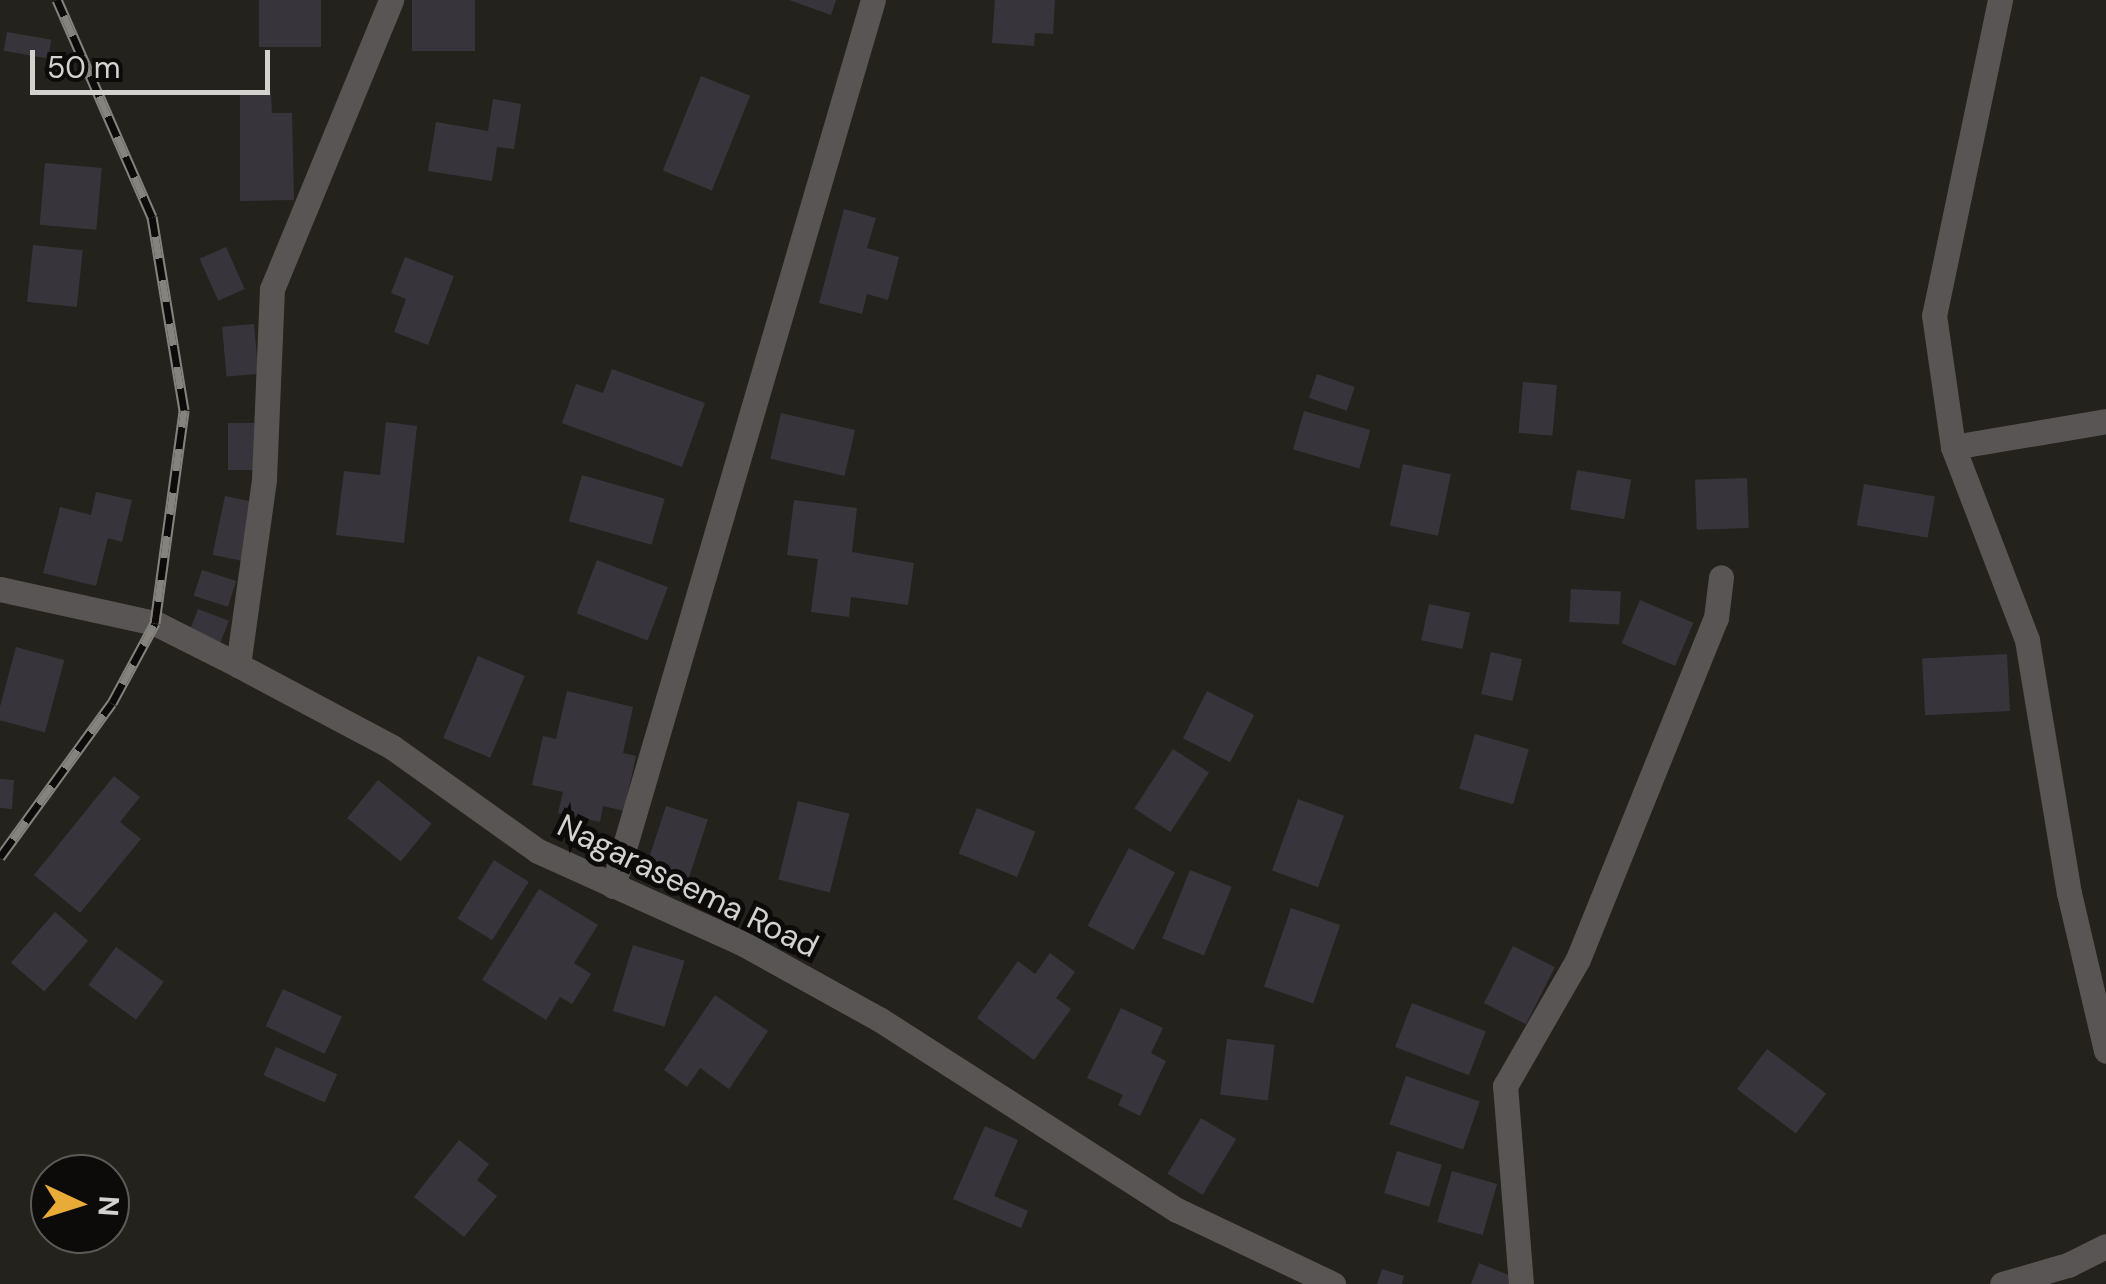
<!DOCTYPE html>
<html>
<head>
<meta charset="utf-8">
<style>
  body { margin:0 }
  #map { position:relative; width:2106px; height:1284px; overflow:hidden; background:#24221c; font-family:"DM Sans",sans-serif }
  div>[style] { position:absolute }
  .building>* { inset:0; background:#37353b; transform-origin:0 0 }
  .minor>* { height:25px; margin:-12.5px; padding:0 12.5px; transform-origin:12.5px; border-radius:12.5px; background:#595554 }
  .rail>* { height:11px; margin-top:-5.5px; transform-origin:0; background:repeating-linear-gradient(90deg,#0c0b09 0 22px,#85837e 0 44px); box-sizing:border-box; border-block:2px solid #85837e }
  span { translate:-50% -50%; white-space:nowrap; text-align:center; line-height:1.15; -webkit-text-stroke:10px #0c0b09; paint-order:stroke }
  .street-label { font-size:32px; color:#d3d2ce }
  .north { position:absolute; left:30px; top:1154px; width:100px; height:100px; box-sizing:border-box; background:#0c0b09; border:2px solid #5c5b58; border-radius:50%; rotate:94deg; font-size:28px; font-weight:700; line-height:40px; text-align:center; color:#d3d2ce }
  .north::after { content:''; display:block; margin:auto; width:35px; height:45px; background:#e9ab38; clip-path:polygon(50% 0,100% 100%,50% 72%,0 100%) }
  .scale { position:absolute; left:30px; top:50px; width:240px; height:45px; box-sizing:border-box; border:5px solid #d3d2ce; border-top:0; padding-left:12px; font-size:30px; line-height:35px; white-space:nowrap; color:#d3d2ce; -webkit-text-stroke:8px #0c0b09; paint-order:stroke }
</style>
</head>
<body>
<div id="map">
  <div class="building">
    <i style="left:259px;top:0;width:62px;height:47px"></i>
    <i style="left:412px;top:0;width:63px;height:51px"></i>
    <i style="clip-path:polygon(789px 0,836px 0,831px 15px)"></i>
    <i style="clip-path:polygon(995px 0,1055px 0,1053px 34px,1035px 33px,1034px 46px,992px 43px)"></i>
    <i style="left:7px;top:32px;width:45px;height:19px;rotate:10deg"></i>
    <i style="left:701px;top:76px;width:53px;height:102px;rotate:22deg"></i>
    <i style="clip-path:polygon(240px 93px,271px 93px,272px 113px,292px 113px,294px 200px,240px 201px)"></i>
    <i style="clip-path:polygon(493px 99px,521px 104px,514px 149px,497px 147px,492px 181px,428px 171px,436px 122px,488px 131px)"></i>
    <i style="left:45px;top:163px;width:57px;height:62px;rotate:5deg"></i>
    <i style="clip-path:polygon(844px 209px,876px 218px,867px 248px,899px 257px,888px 300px,867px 294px,862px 314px,819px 303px)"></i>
    <i style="left:33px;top:245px;width:50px;height:57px;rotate:6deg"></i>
    <i style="left:226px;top:247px;width:46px;height:29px;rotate:66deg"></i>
    <i style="clip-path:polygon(405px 257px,454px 276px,428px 345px,394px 332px,406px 299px,391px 293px)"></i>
    <i style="left:254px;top:324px;width:50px;height:32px;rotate:85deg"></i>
    <i style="clip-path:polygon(612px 369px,705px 403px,682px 467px,562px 423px,576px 384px,603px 393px)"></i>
    <i style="left:1317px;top:374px;width:40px;height:25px;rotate:19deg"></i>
    <i style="left:1523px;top:382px;width:34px;height:51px;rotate:5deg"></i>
    <i style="left:1304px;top:411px;width:69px;height:40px;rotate:16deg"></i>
    <i style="left:781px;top:413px;width:76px;height:47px;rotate:13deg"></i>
    <i style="clip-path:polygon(386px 422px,417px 426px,404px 543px,336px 535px,344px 471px,380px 475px)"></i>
    <i style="left:228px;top:423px;width:26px;height:47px"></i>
    <i style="left:1403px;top:464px;width:49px;height:63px;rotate:12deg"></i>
    <i style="left:1577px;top:470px;width:55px;height:40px;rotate:10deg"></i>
    <i style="left:582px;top:475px;width:86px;height:48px;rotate:16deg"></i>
    <i style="left:1747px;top:478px;width:50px;height:52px;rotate:88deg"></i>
    <i style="left:1864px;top:484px;width:72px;height:42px;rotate:10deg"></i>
    <i style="clip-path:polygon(96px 492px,132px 500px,122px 542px,108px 538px,96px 586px,43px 573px,60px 507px,91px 515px)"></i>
    <i style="left:225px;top:496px;width:34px;height:60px;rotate:12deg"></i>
    <i style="clip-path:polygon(794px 500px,857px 508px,852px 552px,914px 563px,908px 605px,851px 597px,849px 617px,811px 612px,818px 559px,787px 555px)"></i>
    <i style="left:597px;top:560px;width:76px;height:57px;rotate:21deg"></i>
    <i style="left:202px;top:570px;width:36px;height:27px;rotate:18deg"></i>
    <i style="left:1571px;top:589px;width:50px;height:33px;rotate:3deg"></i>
    <i style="left:1640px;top:600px;width:58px;height:47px;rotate:23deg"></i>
    <i style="left:1429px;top:604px;width:42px;height:37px;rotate:12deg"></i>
    <i style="left:198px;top:609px;width:33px;height:23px;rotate:21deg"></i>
    <i style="left:16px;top:647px;width:50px;height:75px;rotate:15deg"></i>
    <i style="left:1491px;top:652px;width:32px;height:43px;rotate:13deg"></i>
    <i style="left:2007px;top:654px;width:57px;height:85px;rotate:87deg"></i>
    <i style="left:478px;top:656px;width:51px;height:89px;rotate:23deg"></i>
    <i style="clip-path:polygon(567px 691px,633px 707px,623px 753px,636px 756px,624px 811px,603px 806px,600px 822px,558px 813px,563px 792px,532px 785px,543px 736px,556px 739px)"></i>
    <i style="left:1207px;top:691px;width:53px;height:53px;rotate:27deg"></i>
    <i style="left:1475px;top:734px;width:56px;height:57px;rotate:16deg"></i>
    <i style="left:1173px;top:749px;width:43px;height:71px;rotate:33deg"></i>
    <i style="clip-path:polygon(114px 776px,140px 797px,120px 822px,141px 839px,80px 913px,34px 875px)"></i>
    <i style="clip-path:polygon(0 779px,14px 780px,12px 809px,0 808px)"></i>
    <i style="left:378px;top:780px;width:69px;height:49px;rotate:39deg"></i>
    <i style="left:1298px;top:799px;width:49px;height:76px;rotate:20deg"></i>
    <i style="left:798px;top:801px;width:53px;height:81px;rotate:14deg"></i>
    <i style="left:666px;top:806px;width:44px;height:66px;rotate:18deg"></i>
    <i style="left:977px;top:808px;width:63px;height:49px;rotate:22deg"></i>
    <i style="left:1129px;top:848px;width:52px;height:88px;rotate:28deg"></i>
    <i style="left:494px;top:860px;width:41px;height:69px;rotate:32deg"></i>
    <i style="left:1190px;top:870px;width:45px;height:74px;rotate:22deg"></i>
    <i style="clip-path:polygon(539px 889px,598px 925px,574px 963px,591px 974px,572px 1004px,560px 997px,546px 1020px,482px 980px)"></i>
    <i style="left:1291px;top:908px;width:52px;height:83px;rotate:19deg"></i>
    <i style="left:55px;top:912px;width:44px;height:67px;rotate:41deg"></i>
    <i style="left:633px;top:945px;width:54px;height:69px;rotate:17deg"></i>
    <i style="left:1513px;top:946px;width:47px;height:64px;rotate:27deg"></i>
    <i style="left:116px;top:947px;width:59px;height:47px;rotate:36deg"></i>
    <i style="clip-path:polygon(1050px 953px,1075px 972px,1056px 998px,1071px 1009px,1034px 1060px,977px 1018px,1018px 961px,1035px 974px)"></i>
    <i style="left:283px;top:989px;width:65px;height:41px;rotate:25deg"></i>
    <i style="clip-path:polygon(715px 995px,768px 1031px,729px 1089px,700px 1068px,687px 1087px,664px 1070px)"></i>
    <i style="left:1412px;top:1003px;width:79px;height:47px;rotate:21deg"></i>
    <i style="clip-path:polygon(1121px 1008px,1163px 1028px,1151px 1053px,1166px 1061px,1140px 1116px,1118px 1105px,1123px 1095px,1087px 1078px)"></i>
    <i style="left:1227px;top:1039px;width:48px;height:56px;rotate:7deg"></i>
    <i style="left:276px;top:1047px;width:67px;height:31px;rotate:24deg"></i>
    <i style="left:1767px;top:1049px;width:74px;height:50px;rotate:37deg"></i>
    <i style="left:1406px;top:1076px;width:78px;height:51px;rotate:19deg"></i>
    <i style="left:1201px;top:1118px;width:41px;height:65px;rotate:31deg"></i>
    <i style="clip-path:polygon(985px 1126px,1018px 1140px,994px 1196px,1028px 1211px,1021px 1228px,953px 1199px)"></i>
    <i style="clip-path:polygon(459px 1140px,489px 1164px,477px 1180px,497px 1196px,464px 1237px,414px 1197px)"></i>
    <i style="left:1397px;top:1151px;width:47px;height:44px;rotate:17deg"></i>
    <i style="left:1452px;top:1171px;width:47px;height:53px;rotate:16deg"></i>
    <i style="clip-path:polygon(1479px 1263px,1516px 1278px,1513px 1284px,1471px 1284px)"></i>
    <i style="clip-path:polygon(1382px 1269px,1404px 1276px,1402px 1284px,1377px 1284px)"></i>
  </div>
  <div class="minor">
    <i style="left:2000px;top:0;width:322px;rotate:101.8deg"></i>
    <i style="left:1934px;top:315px;width:133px;rotate:81.8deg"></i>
    <i style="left:1953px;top:447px;width:207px;rotate:69deg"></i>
    <i style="left:2027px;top:640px;width:256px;rotate:80.6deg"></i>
    <i style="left:2069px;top:893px;width:162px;rotate:76.8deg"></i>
    <i style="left:1953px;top:447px;width:155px;rotate:-9.6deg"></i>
    <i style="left:0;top:589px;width:159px;rotate:12.4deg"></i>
    <i style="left:155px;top:623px;width:93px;rotate:26.8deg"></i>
    <i style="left:238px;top:665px;width:174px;rotate:28deg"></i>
    <i style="left:392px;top:747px;width:179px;rotate:35.5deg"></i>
    <i style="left:538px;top:851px;width:222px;rotate:24.3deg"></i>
    <i style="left:740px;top:942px;width:159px;rotate:29deg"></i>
    <i style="left:879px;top:1019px;width:354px;rotate:32.7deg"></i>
    <i style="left:1177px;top:1210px;width:173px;rotate:25.4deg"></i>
    <i style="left:238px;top:665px;width:188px;rotate:-82deg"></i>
    <i style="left:264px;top:479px;width:190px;rotate:-87.6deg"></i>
    <i style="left:272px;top:289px;width:313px;rotate:-67.6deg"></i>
    <i style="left:613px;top:886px;width:923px;rotate:-73.65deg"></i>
    <i style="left:1521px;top:1284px;width:199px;rotate:-94.6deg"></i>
    <i style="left:1505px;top:1086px;width:146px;rotate:-60.1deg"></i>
    <i style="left:1578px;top:959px;width:368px;rotate:-68deg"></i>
    <i style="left:1716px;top:618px;width:41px;rotate:-83deg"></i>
    <i style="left:2002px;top:1284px;width:69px;rotate:-16.1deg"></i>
    <i style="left:2068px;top:1265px;width:42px;rotate:-26.6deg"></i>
  </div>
  <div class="rail">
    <i style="left:0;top:857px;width:190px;rotate:-54deg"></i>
    <i style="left:112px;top:703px;width:91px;rotate:-61.7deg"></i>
    <i style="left:155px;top:623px;width:215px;rotate:-82.2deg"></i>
    <i style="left:184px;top:410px;width:196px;rotate:-99.4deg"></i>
    <i style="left:152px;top:217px;width:237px;rotate:-113.6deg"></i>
  </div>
  <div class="street-label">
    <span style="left:688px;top:886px;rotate:26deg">Nagaraseema Road</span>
  </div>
  <div class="north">N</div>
  <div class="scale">50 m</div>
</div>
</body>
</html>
